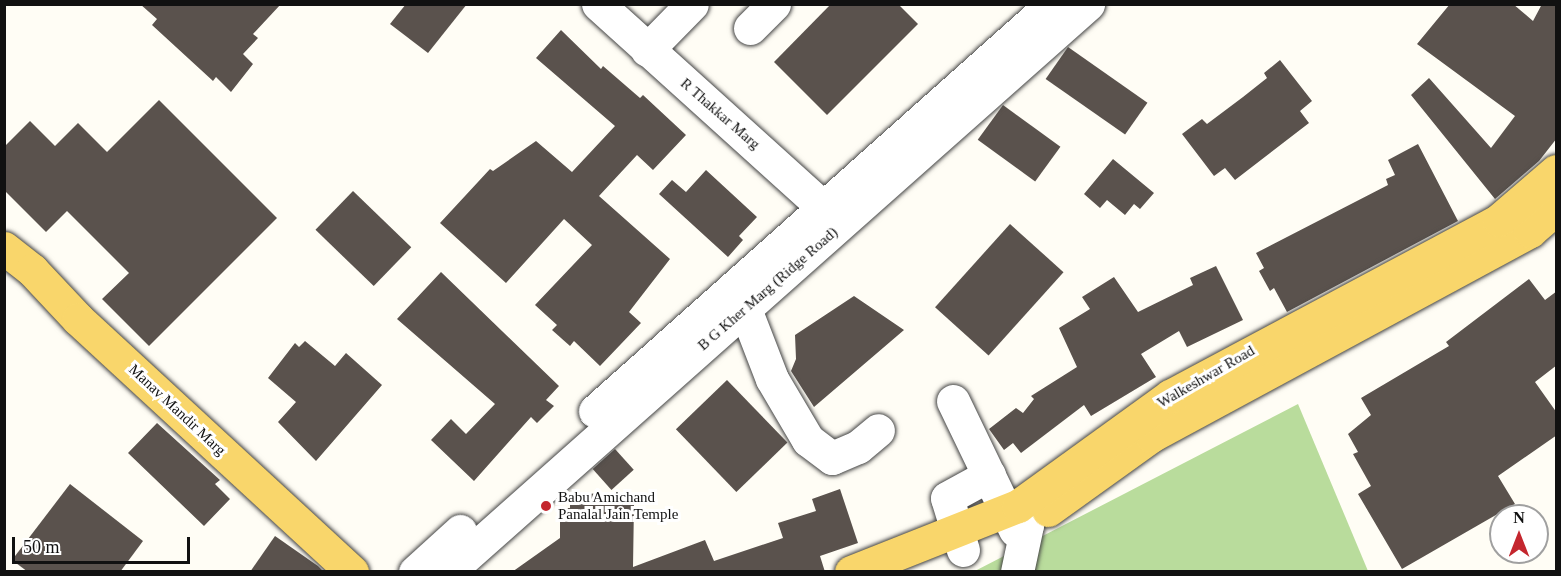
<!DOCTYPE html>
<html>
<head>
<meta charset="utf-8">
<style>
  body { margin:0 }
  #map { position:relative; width:1561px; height:576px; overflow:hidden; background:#fffdf5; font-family:"Times New Roman",serif }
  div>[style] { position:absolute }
  .forest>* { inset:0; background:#b9dc9c }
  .building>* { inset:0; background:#5a524d; transform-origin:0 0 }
  .roads { filter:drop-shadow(0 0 2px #444) drop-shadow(0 0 2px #444) }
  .minor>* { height:33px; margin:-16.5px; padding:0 16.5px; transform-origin:16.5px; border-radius:16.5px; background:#fff }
  .major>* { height:33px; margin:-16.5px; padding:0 16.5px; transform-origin:16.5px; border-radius:16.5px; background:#f9d66b }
  .dots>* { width:16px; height:16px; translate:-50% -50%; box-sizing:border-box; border:3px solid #fff; border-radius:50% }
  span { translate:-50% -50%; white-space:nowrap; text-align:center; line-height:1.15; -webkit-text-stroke:6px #fff; paint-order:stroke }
  .street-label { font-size:15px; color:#111 }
  .poi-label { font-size:15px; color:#111 }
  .left { translate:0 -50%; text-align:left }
  .frame { position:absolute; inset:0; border:6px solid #111; pointer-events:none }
  .north { position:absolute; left:1489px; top:504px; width:60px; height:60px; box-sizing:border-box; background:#fff; border:2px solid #a0a0a0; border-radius:50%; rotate:0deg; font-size:16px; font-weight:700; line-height:24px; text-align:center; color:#111 }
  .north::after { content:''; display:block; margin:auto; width:21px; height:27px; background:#c4262e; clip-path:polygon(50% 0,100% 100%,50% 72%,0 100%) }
  .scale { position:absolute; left:12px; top:537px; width:178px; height:27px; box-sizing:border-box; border:3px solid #111; border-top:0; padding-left:8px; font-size:18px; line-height:21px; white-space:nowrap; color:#111; -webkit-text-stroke:4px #fff; paint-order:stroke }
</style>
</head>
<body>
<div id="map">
  <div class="forest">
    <i style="clip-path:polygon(1298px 404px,1368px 571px,973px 572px)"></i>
  </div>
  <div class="building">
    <i style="clip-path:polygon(140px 4px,281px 4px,253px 34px,258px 38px,243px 54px,253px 64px,231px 92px,216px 77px,213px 81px,152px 25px,157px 19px)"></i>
    <i style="clip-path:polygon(406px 4px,467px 4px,428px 53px,390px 24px)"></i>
    <i style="clip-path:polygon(831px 4px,898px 4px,918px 24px,827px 115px,774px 62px)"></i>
    <i style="clip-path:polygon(1450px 4px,1513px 4px,1533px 21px,1542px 4px,1557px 4px,1557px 138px,1539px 161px,1495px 199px,1411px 95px,1429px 78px,1491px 148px,1515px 116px,1417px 44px)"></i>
    <i style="clip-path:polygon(561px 30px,601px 69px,603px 66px,640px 98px,643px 95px,686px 135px,653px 170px,637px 155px,599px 196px,670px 259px,629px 312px,641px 323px,600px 366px,574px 341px,570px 346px,552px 330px,557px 325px,535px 305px,592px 245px,564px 219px,506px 283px,440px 223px,490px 169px,493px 171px,536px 141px,572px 172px,615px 126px,536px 58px)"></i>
    <i style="left:1068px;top:47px;width:97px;height:39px;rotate:35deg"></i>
    <i style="clip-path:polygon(1280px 60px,1312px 101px,1300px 111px,1309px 123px,1235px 180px,1225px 168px,1214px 176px,1182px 134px,1202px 119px,1207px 124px,1243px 97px,1267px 78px,1264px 73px)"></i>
    <i style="clip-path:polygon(159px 100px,277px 218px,149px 346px,102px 299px,129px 273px,67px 211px,46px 232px,4px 190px,4px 147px,30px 121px,55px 146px,78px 123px,107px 152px)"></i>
    <i style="left:1003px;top:105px;width:71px;height:43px;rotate:36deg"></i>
    <i style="clip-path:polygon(1418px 144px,1458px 221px,1287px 312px,1274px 288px,1270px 291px,1259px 271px,1264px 268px,1256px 253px,1388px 185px,1386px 179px,1395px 175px,1388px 160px)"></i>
    <i style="clip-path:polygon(1113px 159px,1154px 193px,1140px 209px,1134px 204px,1125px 215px,1107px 200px,1100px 208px,1084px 194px)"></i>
    <i style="clip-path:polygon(706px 170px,757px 217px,739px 236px,743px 240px,728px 257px,659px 194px,672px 180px,686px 192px)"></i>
    <i style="left:353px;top:191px;width:81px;height:54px;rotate:44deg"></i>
    <i style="left:1010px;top:224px;width:72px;height:112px;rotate:42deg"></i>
    <i style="clip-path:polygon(1216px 266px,1243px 320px,1187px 347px,1179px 331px,1141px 354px,1156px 377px,1091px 416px,1084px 405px,1021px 453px,1013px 443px,1004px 450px,989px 429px,1016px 408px,1023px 413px,1034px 399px,1031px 396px,1077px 367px,1059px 328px,1090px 309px,1082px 297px,1114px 277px,1138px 312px,1193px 285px,1190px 278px)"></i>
    <i style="clip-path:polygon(441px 272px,559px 386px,546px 400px,554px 406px,537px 423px,531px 417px,474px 481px,431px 440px,451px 419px,466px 434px,495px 404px,397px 319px)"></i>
    <i style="clip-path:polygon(1529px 279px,1545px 300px,1557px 291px,1557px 365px,1535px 382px,1557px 413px,1557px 435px,1498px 476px,1515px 504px,1402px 569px,1358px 494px,1371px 486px,1353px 454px,1358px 452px,1348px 434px,1371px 415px,1361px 398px,1449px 346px,1446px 342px)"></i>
    <i style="clip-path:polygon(854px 296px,904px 330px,814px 407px,791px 371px,796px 359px,795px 335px)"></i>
    <i style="clip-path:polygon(305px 341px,335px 366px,346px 353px,382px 385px,316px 461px,278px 422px,296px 402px,268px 378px,295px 343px,299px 347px)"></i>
    <i style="left:727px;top:380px;width:87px;height:71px;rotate:46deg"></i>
    <i style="clip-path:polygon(157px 423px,220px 480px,215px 484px,230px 499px,204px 526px,128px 453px)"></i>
    <i style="left:615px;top:449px;width:28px;height:30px;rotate:48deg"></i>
    <i style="clip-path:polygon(70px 484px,143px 541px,120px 572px,28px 572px,12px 560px)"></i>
    <i style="clip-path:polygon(840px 489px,858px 543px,820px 556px,825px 572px,512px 572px,560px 538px,560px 508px,570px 508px,570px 493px,607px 494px,596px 504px,634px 504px,633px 567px,705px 540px,714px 561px,783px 538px,778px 523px,816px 511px,812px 499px)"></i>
    <i style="clip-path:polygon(275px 536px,318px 566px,324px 572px,250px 572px)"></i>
  </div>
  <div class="roads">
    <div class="minor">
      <i style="left:598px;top:4px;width:326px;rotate:42.1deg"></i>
      <i style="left:750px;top:28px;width:34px;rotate:-45deg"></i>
      <i style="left:647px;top:50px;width:64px;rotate:-45.6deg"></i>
      <i style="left:745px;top:309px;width:75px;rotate:68.9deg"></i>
      <i style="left:772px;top:379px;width:71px;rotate:59.5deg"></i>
      <i style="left:808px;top:440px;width:30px;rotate:37deg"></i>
      <i style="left:832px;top:458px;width:28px;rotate:-23deg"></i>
      <i style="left:858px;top:447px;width:26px;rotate:-40deg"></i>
      <i style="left:953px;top:401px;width:143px;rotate:64.3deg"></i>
      <i style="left:595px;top:411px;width:612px;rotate:-41.69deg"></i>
      <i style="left:963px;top:550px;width:54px;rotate:-107.1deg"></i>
      <i style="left:947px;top:498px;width:48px;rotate:-28.7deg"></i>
      <i style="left:415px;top:572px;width:61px;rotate:-42.3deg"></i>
      <i style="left:448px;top:572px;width:856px;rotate:-41.59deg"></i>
      <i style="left:1017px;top:572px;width:48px;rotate:-78deg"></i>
      <i style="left:1027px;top:525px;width:17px;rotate:-115deg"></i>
    </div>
    <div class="major">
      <i style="left:4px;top:248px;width:36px;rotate:38deg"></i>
      <i style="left:32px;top:270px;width:67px;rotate:46.8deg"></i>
      <i style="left:78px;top:319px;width:373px;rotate:42.7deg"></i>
      <i style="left:1048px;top:510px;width:127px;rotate:-35.7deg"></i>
      <i style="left:1151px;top:436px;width:431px;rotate:-28.4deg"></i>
      <i style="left:1530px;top:231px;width:35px;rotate:-41deg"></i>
      <i style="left:851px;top:572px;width:180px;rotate:-21.6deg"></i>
      <i style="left:1018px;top:506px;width:188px;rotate:-35.9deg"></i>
      <i style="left:1170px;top:396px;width:373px;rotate:-28.1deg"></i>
      <i style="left:1499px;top:220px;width:75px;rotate:-40.7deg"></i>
    </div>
  </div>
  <div class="dots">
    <i style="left:546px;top:506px;background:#c4262e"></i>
  </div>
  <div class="street-label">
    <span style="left:720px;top:114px;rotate:41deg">R Thakkar Marg</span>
    <span style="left:768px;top:289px;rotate:-41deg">B G Kher Marg (Ridge Road)</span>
    <span style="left:1206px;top:377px;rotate:-30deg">Walkeshwar Road</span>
    <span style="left:177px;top:410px;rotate:43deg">Manav Mandir Marg</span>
  </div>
  <div class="poi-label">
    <span class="left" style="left:558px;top:506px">Babu Amichand<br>Panalal Jain Temple</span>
  </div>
  <div class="frame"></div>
  <div class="north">N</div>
  <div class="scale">50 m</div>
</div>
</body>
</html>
